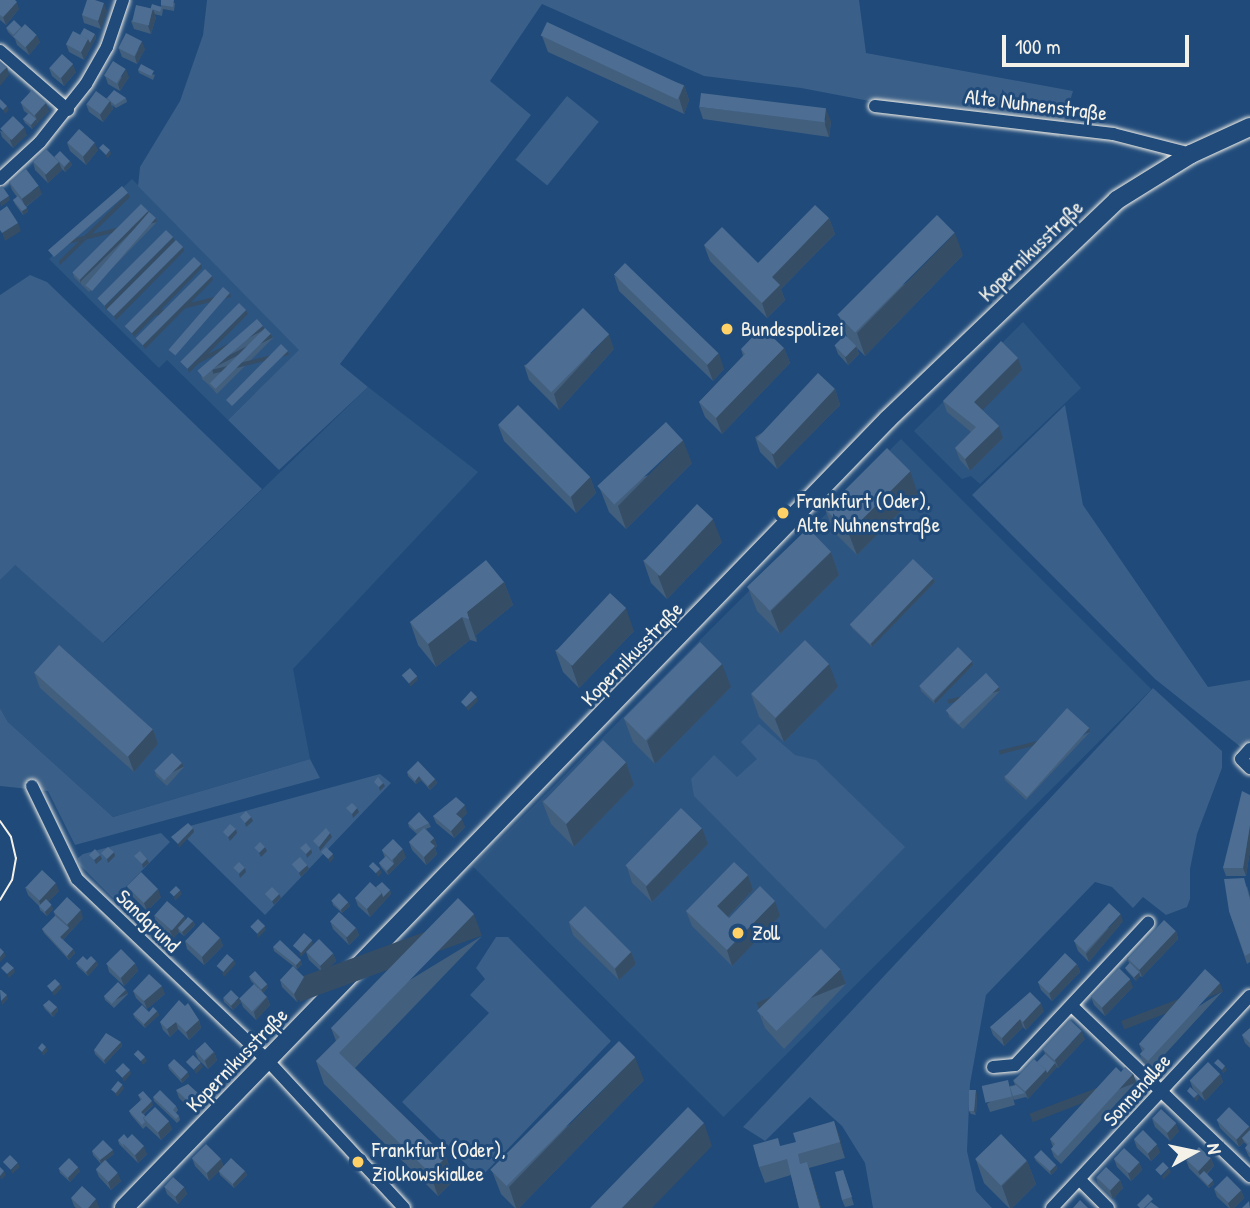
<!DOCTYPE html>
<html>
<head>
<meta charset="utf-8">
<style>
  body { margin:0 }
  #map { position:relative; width:1250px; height:1208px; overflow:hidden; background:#1f4a7a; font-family:"Patrick Hand",sans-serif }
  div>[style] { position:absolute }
  .built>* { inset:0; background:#2d5581; transform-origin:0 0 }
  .green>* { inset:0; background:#3a5f88; transform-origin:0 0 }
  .roads { filter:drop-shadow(0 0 2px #f4f1e8) drop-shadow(0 0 2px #f4f1e8) }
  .street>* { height:12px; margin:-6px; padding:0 6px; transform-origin:6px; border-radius:6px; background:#1f4a7a }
  .secondary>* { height:18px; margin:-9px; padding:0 9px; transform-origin:9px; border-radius:9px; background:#1f4a7a }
  .tram>* { height:2px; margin:-1px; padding:0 1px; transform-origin:1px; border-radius:1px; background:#f4f1e8 }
  .wall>* { inset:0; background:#425f7e }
  .shaded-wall>* { inset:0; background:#364d66; transform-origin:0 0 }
  .building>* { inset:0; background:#4d6e92; transform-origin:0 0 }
  .dots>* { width:19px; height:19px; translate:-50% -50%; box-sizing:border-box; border:4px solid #1f4a7a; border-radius:50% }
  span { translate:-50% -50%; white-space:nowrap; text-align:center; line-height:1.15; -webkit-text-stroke:6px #1f4a7a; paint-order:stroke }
  .street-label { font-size:21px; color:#f4f1e8 }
  .poi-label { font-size:21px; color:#f4f1e8 }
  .left { translate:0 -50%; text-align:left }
  .north { position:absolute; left:1159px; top:1117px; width:70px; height:70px; -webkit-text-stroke:5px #1f4a7a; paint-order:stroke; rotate:81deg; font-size:19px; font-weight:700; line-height:28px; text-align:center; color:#f4f1e8 }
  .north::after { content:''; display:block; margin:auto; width:24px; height:32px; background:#f4f1e8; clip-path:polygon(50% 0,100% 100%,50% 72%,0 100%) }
  .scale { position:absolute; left:1002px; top:35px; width:187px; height:32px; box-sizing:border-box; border:4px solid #f4f1e8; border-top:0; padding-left:9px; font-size:21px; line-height:24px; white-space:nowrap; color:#f4f1e8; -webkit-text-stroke:5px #1f4a7a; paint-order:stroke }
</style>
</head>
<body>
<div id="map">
  <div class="built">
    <i style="clip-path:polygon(132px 179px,300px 350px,228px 420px,167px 360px,159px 368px,49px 259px)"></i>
    <i style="clip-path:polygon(1023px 322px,1081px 388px,980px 484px,971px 476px,962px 479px,914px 431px)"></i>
    <i style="clip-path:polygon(368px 387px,478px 472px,293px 669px,310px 759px,113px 817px,8px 722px,0 708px,0 580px,14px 564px,104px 643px)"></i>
    <i style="left:901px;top:439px;width:354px;height:605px;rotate:45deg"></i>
  </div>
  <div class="green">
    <i style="clip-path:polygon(207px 0,859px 0,866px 53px,1073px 91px,1059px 137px,801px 88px,704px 76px,542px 4px,490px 81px,531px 115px,340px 364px,368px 387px,279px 470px,228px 420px,299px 350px,138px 186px,140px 167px,180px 101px,203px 35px)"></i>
    <i style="left:567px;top:96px;width:41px;height:82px;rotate:39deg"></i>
    <i style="clip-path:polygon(30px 275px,47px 282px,262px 489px,103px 643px,15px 565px,0 580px,0 295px)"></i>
    <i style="clip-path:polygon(1065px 405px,1083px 505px,1208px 687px,1250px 680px,1250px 740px,1242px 748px,1155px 679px,972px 495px)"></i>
    <i style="clip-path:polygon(1153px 688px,1222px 751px,1222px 768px,1197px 834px,1190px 869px,1190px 899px,1187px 907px,1166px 915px,1143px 897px,1133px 908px,1112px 887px,1095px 882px,986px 995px,970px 1084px,967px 1151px,976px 1191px,992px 1208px,873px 1208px,865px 1163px,842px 1126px,810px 1097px,765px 1141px,743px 1127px)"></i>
    <i style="clip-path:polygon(0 708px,8px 722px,113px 817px,310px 759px,320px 778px,75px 845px,48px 791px,0 786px)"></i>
    <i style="clip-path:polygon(759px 724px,795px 755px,816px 760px,905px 847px,825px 929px,694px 796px,691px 779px,714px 755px,737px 777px,757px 759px,741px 742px)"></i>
    <i style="clip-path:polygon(380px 774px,391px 783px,265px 915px,180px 832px,186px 827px)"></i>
    <i style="clip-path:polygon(161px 833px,170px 842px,114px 899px,79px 864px,78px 858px,83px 854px)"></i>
    <i style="clip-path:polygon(496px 937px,508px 937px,611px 1041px,480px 1178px,402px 1102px,489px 1013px,470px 995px,485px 979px,476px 968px)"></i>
  </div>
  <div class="roads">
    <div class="street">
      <i style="left:0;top:51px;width:90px;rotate:40.9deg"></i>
      <i style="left:875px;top:106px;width:240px;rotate:6.7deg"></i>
      <i style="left:1113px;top:134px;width:81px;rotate:14.4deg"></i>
      <i style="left:0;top:179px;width:54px;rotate:-42.8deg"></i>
      <i style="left:40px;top:142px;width:74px;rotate:-51.6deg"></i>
      <i style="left:86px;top:84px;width:43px;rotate:-60.4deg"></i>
      <i style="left:107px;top:47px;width:50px;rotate:-71.2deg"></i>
      <i style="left:1250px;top:749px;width:13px;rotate:132deg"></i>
      <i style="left:1241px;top:759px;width:13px;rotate:45deg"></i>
      <i style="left:32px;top:786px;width:103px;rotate:64.2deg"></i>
      <i style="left:77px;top:879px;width:264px;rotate:43.6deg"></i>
      <i style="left:268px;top:1061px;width:200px;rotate:47.2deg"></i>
      <i style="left:1073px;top:1007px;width:245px;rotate:43.7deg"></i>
      <i style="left:993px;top:1067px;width:22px;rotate:-5deg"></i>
      <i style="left:1015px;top:1065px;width:195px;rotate:-46.9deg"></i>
      <i style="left:1081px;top:1181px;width:38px;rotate:45deg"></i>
      <i style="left:1052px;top:1208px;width:290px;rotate:-47deg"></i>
    </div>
    <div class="secondary">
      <i style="left:124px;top:1208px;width:1098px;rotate:-45.92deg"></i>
      <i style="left:888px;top:419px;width:317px;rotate:-43.7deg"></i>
      <i style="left:1117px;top:200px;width:87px;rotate:-31.9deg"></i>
      <i style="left:1191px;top:154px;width:65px;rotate:-24.6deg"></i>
    </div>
  </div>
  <div class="tram">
    <i style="left:0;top:821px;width:19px;rotate:55deg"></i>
    <i style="left:11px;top:837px;width:22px;rotate:77deg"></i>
    <i style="left:16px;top:858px;width:22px;rotate:100deg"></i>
    <i style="left:12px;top:880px;width:23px;rotate:121deg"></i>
  </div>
  <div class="wall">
    <i style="clip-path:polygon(0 0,19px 9px,6px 25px,0 20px)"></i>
    <i style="clip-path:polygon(175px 3px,174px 11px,163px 9px,162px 16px,154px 14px,156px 17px,151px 34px,134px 29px,131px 21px,150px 9px,161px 7px,161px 5px)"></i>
    <i style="clip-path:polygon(107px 11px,101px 29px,84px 23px,82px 15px)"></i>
    <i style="clip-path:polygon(21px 27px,40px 42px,29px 55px,17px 45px,15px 39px,8px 32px,6px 28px)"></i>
    <i style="clip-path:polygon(95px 34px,96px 38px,84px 60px,69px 52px,66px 44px,80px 35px)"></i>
    <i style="clip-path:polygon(542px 36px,684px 85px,689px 100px,684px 114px,548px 52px)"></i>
    <i style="clip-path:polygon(119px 49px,145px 49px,137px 64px,122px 57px)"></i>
    <i style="clip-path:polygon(49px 68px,76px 72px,64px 86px,52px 76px)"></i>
    <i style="clip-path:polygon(138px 70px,155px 75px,153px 80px,139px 73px)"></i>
    <i style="clip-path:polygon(105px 76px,129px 77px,120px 91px,108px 84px)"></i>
    <i style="clip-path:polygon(107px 98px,126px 98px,127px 102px,116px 108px,112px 105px,113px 109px,103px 122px,89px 112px,86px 104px)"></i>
    <i style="clip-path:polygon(21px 103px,49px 111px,32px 129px,25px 123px,23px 119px,28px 114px,24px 111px)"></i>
    <i style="clip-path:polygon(699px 107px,831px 121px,829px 137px,703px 119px)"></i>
    <i style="clip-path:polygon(0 131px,27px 135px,13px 148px,2px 137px)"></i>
    <i style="clip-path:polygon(67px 143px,98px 150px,86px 165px,70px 151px)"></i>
    <i style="clip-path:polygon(54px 157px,70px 161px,72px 165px,65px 172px,61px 168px,62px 170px,48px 183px,35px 170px,33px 162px)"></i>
    <i style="clip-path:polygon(9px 182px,42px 194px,26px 207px,28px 212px,23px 215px,15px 204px,13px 200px,17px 197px,12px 190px)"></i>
    <i style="clip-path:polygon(148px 211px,156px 218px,157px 222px,89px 292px,74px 277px,73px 273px)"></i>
    <i style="clip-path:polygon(829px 218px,835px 234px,781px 289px,785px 300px,767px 318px,710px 261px,704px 245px,758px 263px)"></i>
    <i style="clip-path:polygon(963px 255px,865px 356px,857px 348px,859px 354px,848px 365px,838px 354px,835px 346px,847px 337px,839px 316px)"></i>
    <i style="clip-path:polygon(614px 275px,724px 369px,713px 381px,619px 291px)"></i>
    <i style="clip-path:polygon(263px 326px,264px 329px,271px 334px,273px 338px,217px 394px,209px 385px,202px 379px,201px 375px)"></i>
    <i style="clip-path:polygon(784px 348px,790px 363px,722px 434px,705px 417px,699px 402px,743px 356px,741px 349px)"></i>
    <i style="clip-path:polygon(614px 349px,559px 410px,529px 380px,524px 365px)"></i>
    <i style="clip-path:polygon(1022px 370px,982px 410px,999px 426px,1003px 438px,970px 471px,960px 460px,955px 448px,971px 432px,947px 412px,943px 401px)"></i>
    <i style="clip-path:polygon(835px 389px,840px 405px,777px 469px,760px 452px,755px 437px)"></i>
    <i style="clip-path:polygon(498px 425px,590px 477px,596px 493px,576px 513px,504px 441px)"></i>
    <i style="clip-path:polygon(692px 463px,626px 529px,609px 512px,600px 489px)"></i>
    <i style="clip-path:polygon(918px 494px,857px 555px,834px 532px,825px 509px)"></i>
    <i style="clip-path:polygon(722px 542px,667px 599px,651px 583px,643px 560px)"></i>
    <i style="clip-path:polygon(831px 552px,839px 575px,780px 634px,757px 611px,748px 588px)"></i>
    <i style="clip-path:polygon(933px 578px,935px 582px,872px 647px,852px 628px,850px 624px)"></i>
    <i style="clip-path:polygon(504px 582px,513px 605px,476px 635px,477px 642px,470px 640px,436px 667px,418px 645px,410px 622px)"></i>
    <i style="clip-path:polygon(634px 631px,579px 688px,563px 672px,555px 650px)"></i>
    <i style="clip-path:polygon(972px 661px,973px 665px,935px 704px,921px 691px,920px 687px)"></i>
    <i style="clip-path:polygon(34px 672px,153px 729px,158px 744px,134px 772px,40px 688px)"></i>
    <i style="clip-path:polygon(731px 687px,655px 764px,633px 742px,624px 719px)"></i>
    <i style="clip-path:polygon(838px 687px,784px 742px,759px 717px,751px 694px)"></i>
    <i style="clip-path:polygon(999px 687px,1000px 691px,963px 729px,949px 717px,948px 713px)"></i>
    <i style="clip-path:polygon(1090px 732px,1026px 800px,1005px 780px,1004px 776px)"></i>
    <i style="clip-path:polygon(626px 762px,634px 785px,574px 847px,551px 824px,542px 801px)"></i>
    <i style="clip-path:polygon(182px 763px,184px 767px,167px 786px,156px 776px,155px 772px)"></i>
    <i style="clip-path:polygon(407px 772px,435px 779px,437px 783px,430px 790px,421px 780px,416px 784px,408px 776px)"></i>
    <i style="clip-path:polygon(1250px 795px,1250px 850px,1246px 876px,1226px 876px,1223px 868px)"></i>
    <i style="clip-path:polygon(467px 813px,461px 819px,465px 827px,454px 838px,436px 823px,433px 816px)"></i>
    <i style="clip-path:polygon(408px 823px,429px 823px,431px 827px,426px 829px,434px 838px,437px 846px,435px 848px,437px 854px,426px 865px,412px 850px,409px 842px,417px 834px,409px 827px)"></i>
    <i style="clip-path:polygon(708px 844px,652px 902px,632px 883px,627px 867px)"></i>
    <i style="clip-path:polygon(382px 850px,406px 857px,388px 875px,381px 867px,379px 863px,385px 858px)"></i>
    <i style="clip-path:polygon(748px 875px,753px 890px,728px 917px,729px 918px,780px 916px,732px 966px,692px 926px,686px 911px)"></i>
    <i style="clip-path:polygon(127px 886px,161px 897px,147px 911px,130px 894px)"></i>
    <i style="clip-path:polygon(1247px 886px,1250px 897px,1250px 962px,1247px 964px,1229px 911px)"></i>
    <i style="clip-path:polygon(25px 887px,59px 891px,48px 902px,53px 909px,47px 916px,40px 910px,39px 906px,28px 895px)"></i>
    <i style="clip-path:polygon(376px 887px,390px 890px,391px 894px,370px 917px,358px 906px,355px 898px)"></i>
    <i style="clip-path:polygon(332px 901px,348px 902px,350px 906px,342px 913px,333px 905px)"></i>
    <i style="clip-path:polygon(54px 912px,83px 918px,63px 940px,73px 949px,75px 953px,69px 960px,44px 933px,42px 929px,55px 916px)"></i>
    <i style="clip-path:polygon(154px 915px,184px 916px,185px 920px,193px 921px,195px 925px,184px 936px,179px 932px,173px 939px,156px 923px)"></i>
    <i style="clip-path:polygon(330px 921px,356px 928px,359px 935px,349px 945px,333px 929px)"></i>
    <i style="clip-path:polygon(1123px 921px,1089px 962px,1078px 951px,1075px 943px)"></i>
    <i style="clip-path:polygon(569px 923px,631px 952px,636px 964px,619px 980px,573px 935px)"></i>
    <i style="clip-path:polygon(1176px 931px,1178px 939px,1142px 977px,1140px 976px,1136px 981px,1127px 971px,1125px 968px,1129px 963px,1127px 958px)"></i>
    <i style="clip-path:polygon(482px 936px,355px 1068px,446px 1157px,454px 1180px,438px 1196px,324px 1084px,316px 1061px,336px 1041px,331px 1028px)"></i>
    <i style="clip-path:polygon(220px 938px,223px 946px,204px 965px,187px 949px,185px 941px)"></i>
    <i style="clip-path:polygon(273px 947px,302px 964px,297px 969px,274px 951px)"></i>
    <i style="clip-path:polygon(306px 952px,333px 953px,336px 961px,323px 973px,309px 960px)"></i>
    <i style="clip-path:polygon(87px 960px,96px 961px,98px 965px,88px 976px,78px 967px,76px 963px)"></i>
    <i style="clip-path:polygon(135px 963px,138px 971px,124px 986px,109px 972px,107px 964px)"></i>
    <i style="clip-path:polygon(1077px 964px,1080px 972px,1052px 1001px,1041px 990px,1038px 982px)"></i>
    <i style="clip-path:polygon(840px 969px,846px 984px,784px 1049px,765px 1028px,759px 1013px)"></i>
    <i style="clip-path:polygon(249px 977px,268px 987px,263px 993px,267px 997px,270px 1005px,256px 1020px,243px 1007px,240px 999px,258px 988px,251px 981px)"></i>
    <i style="clip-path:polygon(304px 977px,307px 985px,297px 1002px,282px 987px,280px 980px)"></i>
    <i style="clip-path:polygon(1133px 987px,1105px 1016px,1094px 1005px,1091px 997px)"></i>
    <i style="clip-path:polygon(126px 990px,128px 994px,114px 1008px,105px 1000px,104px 996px)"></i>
    <i style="clip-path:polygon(133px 991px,165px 994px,147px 1009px,136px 998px)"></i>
    <i style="clip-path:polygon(1223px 991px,1155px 1065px,1162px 1074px,1158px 1078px,1151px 1072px,1150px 1068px,1143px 1062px,1140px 1054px,1142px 1051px,1139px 1044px)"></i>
    <i style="clip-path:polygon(223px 998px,241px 1002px,233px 1010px,224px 1002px)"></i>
    <i style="clip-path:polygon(43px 1005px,57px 1007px,58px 1011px,53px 1017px,45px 1009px)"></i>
    <i style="clip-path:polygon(157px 1011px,159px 1015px,145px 1028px,135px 1018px,133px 1014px)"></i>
    <i style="clip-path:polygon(1044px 1011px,1026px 1030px,1023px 1027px,1004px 1046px,993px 1035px,990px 1027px)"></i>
    <i style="clip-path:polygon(199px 1020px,201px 1028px,189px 1040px,178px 1029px,170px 1037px,163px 1030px,160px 1022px)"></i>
    <i style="clip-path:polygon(1250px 1028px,1250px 1048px,1245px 1043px,1242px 1035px)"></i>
    <i style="clip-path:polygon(1085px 1039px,1058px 1068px,1057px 1067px,1028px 1099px,1026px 1097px,1014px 1100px,1013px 1098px,1015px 1105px,990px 1112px,987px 1104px,1010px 1086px,1015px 1085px,1013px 1080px,1037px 1062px,1045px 1054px,1043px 1049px)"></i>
    <i style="clip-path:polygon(121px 1042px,122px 1046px,105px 1064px,95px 1054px,94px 1050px)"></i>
    <i style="clip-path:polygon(195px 1051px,214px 1052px,217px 1060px,208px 1069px,198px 1059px)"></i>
    <i style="clip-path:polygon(168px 1065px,189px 1076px,182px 1083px,169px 1069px)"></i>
    <i style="clip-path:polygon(1121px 1072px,1133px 1074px,1136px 1082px,1061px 1164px,1054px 1157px,1051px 1149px,1053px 1147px,1050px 1139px)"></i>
    <i style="clip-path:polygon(1220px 1074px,1223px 1082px,1205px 1101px,1193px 1089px,1190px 1081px)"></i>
    <i style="clip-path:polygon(644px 1080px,519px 1208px,515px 1208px,501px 1194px,492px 1171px)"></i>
    <i style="clip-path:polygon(176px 1090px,202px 1102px,192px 1111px,179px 1098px)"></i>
    <i style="clip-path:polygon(977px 1094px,976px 1115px,971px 1114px,969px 1111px)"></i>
    <i style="clip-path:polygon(138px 1095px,153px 1105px,144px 1114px,145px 1116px,172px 1129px,161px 1140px,146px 1126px,143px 1129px,131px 1115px,129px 1111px,141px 1101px)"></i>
    <i style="clip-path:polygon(153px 1097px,176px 1106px,178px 1110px,176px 1113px,179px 1116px,180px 1120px,177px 1123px,154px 1101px)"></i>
    <i style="clip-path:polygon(1152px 1119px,1179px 1131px,1170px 1141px,1155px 1127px)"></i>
    <i style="clip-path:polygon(1217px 1120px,1249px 1126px,1250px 1130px,1250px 1158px,1248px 1155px,1245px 1148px,1247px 1145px,1244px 1142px,1239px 1147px,1220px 1128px)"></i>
    <i style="clip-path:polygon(834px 1121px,845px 1158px,809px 1168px,821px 1208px,799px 1208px,791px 1175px,765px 1183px,759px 1167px,796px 1142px)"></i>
    <i style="clip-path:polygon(128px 1139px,147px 1154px,138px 1163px,119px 1144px,118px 1140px)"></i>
    <i style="clip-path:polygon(1134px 1140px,1160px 1152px,1151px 1161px,1137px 1148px)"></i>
    <i style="clip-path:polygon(92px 1151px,114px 1154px,106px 1160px,121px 1181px,111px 1190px,99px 1177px,96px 1170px,101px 1164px,93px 1155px)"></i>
    <i style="clip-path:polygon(1034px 1157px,1056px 1165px,1057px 1169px,1051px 1175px,1036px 1161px)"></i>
    <i style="clip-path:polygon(192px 1158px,221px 1159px,223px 1166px,245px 1171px,247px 1175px,234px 1188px,220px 1175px,219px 1171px,209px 1181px,195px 1166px)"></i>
    <i style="clip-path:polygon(1211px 1158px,1214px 1166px,1207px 1174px,1214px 1184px,1209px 1188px,1189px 1168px,1186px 1160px)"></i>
    <i style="clip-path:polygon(1114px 1159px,1139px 1162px,1142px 1170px,1131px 1181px,1117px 1167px)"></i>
    <i style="clip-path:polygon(976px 1160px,1027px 1161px,1036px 1184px,1012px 1208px,1009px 1208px,984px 1183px)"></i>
    <i style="clip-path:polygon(59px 1169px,80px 1171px,70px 1182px,60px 1173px)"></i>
    <i style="clip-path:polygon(843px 1170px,854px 1205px,845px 1207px,842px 1200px)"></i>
    <i style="clip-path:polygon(1096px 1177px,1120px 1180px,1123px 1188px,1113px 1199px,1098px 1185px)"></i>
    <i style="clip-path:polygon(164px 1186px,184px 1187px,187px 1194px,178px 1204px,167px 1194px)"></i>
    <i style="clip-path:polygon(1214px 1189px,1241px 1190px,1244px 1198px,1234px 1208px,1229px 1208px,1217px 1197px)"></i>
    <i style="clip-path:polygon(71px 1198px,99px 1207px,98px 1208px,76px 1208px,74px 1206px)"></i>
  </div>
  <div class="shaded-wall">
    <i style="clip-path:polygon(17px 2px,19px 9px,6px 25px,3px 17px)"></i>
    <i style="clip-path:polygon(104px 3px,107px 11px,101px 29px,98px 21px)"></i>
    <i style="clip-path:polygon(153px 9px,156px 17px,151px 34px,148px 26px)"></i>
    <i style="clip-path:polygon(95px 34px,96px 38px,84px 60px,81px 52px,88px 39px)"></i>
    <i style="clip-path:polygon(37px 35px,40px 42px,29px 55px,26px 47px)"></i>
    <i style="clip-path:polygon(142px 41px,145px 49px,137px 64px,135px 57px)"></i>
    <i style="clip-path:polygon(73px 64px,76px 72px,64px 86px,61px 78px)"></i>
    <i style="clip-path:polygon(7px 67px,9px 75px,0 86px,0 74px)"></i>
    <i style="clip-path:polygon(126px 69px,129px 77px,120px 91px,118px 84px)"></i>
    <i style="clip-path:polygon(684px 85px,689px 100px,684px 114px,679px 98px)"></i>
    <i style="clip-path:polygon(110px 101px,113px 109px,103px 122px,100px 115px)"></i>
    <i style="clip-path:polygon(46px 103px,49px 111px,38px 123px,35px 115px)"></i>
    <i style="clip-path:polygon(7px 106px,9px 110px,5px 114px,3px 110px)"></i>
    <i style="clip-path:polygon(826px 109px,831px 121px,829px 137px,825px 125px)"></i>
    <i style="clip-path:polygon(36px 119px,38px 123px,32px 129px,31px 125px)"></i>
    <i style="clip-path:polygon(24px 127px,27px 135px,13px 148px,10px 140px)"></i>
    <i style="clip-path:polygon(95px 143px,98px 150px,86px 165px,83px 157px)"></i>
    <i style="clip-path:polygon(110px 150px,111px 154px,107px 159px,106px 155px)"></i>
    <i style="clip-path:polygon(70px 161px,72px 165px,65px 172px,64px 168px)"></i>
    <i style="clip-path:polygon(59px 162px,62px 170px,48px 183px,45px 175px)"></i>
    <i style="clip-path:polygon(39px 186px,42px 194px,25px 207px,22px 199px)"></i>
    <i style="clip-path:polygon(128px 193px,130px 197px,60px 265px,59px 261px)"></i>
    <i style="clip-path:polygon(9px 196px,10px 200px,1px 207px,0 202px)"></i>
    <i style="clip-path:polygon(27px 208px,28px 212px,23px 215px,22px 211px)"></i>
    <i style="clip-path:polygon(148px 211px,149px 215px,81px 281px,81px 284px,80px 280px)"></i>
    <i style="left:156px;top:218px;width:4px;height:98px;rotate:76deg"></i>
    <i style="clip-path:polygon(829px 218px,835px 234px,781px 289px,785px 300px,767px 318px,762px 303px,772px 277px)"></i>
    <i style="clip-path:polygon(18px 223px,21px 231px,5px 241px,2px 233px)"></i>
    <i style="clip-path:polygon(955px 233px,963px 255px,865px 356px,857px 333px)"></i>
    <i style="clip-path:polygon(173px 237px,175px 241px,106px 310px,105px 306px)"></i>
    <i style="clip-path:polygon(183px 247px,184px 251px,116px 320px,114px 316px)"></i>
    <i style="clip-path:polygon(201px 264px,202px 268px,134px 337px,132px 333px)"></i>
    <i style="clip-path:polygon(212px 276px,213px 280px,145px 349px,143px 345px)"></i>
    <i style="left:230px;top:293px;width:4px;height:83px;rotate:76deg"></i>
    <i style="clip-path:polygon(246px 310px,248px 314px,189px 373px,188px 369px)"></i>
    <i style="left:263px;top:326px;width:4px;height:78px;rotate:63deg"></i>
    <i style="left:271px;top:334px;width:4px;height:79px;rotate:63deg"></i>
    <i style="clip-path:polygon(609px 334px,614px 349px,559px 410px,554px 394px)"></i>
    <i style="clip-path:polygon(856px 346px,859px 354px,848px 365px,845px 357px)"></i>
    <i style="clip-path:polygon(784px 348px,790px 363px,722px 434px,716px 418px)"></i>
    <i style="left:288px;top:351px;width:4px;height:78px;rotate:76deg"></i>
    <i style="clip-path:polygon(719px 353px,724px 369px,713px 381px,707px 365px)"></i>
    <i style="clip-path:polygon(1018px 358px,1022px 370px,979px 414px,974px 402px)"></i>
    <i style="clip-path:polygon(835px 389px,840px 405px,777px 469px,772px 454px)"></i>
    <i style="clip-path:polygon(999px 426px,1003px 438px,970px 471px,965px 459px)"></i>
    <i style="clip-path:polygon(683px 440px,692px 463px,626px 529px,618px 506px)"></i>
    <i style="clip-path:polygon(910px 471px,918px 494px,857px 555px,848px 532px)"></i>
    <i style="clip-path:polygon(590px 477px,596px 493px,576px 513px,571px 497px)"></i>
    <i style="clip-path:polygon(713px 519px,722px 542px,667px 599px,658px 576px)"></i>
    <i style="clip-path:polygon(831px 552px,839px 575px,780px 634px,771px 611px)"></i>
    <i style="clip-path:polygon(933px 578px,935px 582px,872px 647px,871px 644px)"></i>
    <i style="clip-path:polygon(504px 582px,513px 605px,476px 635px,477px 642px,469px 619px,467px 612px)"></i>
    <i style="clip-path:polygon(626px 608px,634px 631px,579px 688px,571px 665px)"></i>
    <i style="clip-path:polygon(462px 617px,470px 640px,436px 667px,428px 644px)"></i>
    <i style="clip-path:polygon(972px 661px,973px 665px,935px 704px,934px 701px)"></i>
    <i style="clip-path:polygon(722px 664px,731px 687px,655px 764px,647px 741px)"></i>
    <i style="clip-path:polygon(829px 664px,838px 687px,784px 742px,775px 719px)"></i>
    <i style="clip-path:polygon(417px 676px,418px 680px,410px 687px,409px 683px)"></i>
    <i style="left:999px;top:687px;width:4px;height:53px;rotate:76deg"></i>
    <i style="clip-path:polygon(477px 697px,478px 701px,468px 711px,466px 707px)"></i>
    <i style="left:1089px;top:728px;width:4px;height:93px;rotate:76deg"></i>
    <i style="clip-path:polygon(153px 729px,158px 744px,134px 772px,128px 756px)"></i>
    <i style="clip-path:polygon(626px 762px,634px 785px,574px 847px,566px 824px)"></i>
    <i style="left:182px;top:763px;width:4px;height:25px;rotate:63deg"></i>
    <i style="clip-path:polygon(419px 776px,421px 780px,416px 784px,415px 781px)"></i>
    <i style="clip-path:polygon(435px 779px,437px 783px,430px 790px,428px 786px)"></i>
    <i style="clip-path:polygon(383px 783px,385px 786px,380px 791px,379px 787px)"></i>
    <i style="clip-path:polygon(465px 805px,467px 813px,459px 822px,456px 814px)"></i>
    <i style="clip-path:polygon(357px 808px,359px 812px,353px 818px,352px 814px)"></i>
    <i style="clip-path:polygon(251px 817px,253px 821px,246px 827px,245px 823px)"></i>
    <i style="clip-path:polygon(462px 819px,465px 827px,454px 838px,451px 831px)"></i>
    <i style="clip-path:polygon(1250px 825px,1250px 850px,1246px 876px,1243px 868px)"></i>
    <i style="clip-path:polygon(193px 828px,194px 832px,179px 848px,178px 844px)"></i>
    <i style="clip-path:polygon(702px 828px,708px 844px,652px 902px,646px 887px)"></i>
    <i style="clip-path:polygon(236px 829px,237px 833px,230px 841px,228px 837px)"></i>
    <i style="clip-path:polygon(330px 833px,332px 837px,320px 851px,319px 847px)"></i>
    <i style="clip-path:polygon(434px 838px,437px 846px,435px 848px,437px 854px,426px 865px,424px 857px,430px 842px)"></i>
    <i style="clip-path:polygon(265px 847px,267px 851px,261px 857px,259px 853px)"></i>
    <i style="clip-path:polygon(311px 849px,312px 853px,307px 858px,306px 854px)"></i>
    <i style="clip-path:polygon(403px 849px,406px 857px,388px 875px,387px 871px,394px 864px,393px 860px)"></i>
    <i style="clip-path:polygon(114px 852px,115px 856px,108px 863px,107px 859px)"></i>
    <i style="clip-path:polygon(333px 854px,334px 858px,330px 863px,328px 859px)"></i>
    <i style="clip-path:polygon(100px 855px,102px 859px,96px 864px,94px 860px)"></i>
    <i style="clip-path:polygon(147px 859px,149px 863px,143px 868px,142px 864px)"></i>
    <i style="clip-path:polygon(307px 865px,309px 869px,301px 877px,299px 873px)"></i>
    <i style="clip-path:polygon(245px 868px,246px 872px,240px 878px,239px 874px)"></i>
    <i style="clip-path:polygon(380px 869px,382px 873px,378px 877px,376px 873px)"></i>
    <i style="clip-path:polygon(748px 875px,753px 890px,723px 922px,717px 906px)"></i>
    <i style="clip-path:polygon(56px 883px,59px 891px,42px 909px,39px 901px)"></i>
    <i style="clip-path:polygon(158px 889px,161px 897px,147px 911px,144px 903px)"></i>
    <i style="clip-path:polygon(180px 890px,182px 894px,175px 901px,174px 897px)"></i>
    <i style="clip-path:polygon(390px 890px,391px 894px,385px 901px,383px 897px)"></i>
    <i style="clip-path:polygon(382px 893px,385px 901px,370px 917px,367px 909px)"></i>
    <i style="clip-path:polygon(279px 894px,281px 898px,274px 905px,272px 901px)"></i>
    <i style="clip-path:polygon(775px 901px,780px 916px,732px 966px,727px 950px)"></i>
    <i style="clip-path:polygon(348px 902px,350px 906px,342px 913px,341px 910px)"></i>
    <i style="clip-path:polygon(52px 905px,53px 909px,47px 916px,45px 912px)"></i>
    <i style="clip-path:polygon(81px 910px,83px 918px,62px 941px,60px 937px,69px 928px,67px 924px)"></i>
    <i style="left:474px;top:914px;width:23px;height:194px;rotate:70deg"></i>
    <i style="clip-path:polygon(1121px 914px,1123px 921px,1089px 962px,1086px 954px)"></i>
    <i style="clip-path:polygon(184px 916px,186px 924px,178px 928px,179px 932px,173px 939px,170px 931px)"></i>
    <i style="clip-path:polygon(193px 921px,195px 925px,184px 936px,182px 932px)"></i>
    <i style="clip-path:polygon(265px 926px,266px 930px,258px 938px,257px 934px)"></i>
    <i style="clip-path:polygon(356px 928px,359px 935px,349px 945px,346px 937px)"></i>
    <i style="clip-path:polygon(1176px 931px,1178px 939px,1142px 977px,1139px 969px)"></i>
    <i style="clip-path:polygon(220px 938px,223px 946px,204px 965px,202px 957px)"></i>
    <i style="clip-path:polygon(312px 940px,313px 944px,301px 957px,299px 953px)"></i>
    <i style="clip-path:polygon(73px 949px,75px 953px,69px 960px,67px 956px)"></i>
    <i style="clip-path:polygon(4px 952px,6px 956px,0 962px,0 957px)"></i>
    <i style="clip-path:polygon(631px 952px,636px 964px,619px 980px,615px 969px)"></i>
    <i style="clip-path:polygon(333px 953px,336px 961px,323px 973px,320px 966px)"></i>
    <i style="clip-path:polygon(234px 960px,236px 964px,224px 977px,222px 973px)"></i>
    <i style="clip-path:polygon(301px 960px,302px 964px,297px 969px,296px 965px)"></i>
    <i style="clip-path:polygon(96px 961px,98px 965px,88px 976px,86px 972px)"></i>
    <i style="clip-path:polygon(135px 963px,138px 971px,124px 986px,121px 978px)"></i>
    <i style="clip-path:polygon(1077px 964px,1080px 972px,1052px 1001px,1049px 993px)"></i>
    <i style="clip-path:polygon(14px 968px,15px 972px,9px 978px,7px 974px)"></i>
    <i style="left:840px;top:969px;width:16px;height:90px;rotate:68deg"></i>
    <i style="clip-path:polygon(1139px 972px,1140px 976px,1136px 981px,1134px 977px)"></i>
    <i style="clip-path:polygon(304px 977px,307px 985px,297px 1002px,294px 994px)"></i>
    <i style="clip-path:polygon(1130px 979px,1133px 987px,1105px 1016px,1102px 1008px)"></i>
    <i style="left:1220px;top:983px;width:9px;height:106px;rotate:69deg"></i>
    <i style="clip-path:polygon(60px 984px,62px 988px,54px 996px,52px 992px)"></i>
    <i style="clip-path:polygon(267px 984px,268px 987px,263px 993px,261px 989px)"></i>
    <i style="clip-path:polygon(162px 986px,165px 994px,147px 1009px,144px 1001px)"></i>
    <i style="left:126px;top:990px;width:4px;height:20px;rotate:63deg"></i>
    <i style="clip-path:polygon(7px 995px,8px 999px,2px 1005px,1px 1001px)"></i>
    <i style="clip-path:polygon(267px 997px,270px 1005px,256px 1020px,254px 1012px)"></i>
    <i style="clip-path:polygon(239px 998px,241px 1002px,233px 1010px,231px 1006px)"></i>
    <i style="clip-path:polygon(1041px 1003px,1044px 1011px,1026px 1030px,1023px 1022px)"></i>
    <i style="clip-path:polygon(57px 1007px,58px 1011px,53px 1017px,51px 1013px)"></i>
    <i style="clip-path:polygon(157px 1011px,159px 1015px,145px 1028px,144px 1024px)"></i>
    <i style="clip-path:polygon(1020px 1019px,1023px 1027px,1004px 1046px,1002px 1038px)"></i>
    <i style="clip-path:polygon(199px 1020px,201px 1028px,189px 1040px,186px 1032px)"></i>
    <i style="clip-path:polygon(176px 1022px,178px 1029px,170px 1037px,167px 1029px)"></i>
    <i style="clip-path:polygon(1082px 1031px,1085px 1039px,1058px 1068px,1055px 1060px)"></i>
    <i style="clip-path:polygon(121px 1042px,122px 1046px,105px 1064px,104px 1060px)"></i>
    <i style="clip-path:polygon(46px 1047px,48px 1051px,43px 1056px,42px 1052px)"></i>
    <i style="clip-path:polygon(214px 1052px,217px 1060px,208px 1069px,205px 1061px)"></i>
    <i style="clip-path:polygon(145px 1057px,147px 1061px,143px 1065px,141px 1061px)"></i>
    <i style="clip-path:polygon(635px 1057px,644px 1080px,519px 1208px,516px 1208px,509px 1187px)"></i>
    <i style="clip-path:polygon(201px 1063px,203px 1067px,196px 1074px,194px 1070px)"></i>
    <i style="clip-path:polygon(1055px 1063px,1057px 1067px,1028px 1099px,1025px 1091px,1046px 1070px)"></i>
    <i style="clip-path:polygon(1225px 1066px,1227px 1070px,1223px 1074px,1222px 1070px)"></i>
    <i style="clip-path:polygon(130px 1070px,131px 1074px,124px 1082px,122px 1078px)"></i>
    <i style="clip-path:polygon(1160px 1070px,1162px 1074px,1158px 1078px,1157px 1074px)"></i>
    <i style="clip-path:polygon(188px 1072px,189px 1076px,182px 1083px,181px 1079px)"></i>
    <i style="left:1133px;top:1074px;width:9px;height:111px;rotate:69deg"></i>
    <i style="clip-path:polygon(1220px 1074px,1223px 1082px,1205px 1101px,1202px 1093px)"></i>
    <i style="clip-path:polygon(123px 1085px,124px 1089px,117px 1097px,115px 1093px)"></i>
    <i style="clip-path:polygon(976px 1090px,977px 1094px,976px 1115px,974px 1111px)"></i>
    <i style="clip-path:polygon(199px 1094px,202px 1102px,192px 1111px,190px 1103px)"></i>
    <i style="clip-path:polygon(1198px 1094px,1199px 1098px,1196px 1102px,1194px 1098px)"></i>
    <i style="clip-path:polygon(152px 1101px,153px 1105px,142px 1115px,141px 1112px)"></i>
    <i style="clip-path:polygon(169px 1121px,172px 1129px,161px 1140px,158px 1132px)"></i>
    <i style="clip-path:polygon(834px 1121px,840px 1137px,845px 1158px,840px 1142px)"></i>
    <i style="clip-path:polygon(704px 1123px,712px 1146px,652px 1208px,622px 1208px)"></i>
    <i style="clip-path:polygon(1176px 1123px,1179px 1131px,1170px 1141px,1167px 1133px)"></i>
    <i style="clip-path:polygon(1249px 1126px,1250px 1130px,1242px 1138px,1244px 1142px,1239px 1147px,1236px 1139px)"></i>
    <i style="clip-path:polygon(1157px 1144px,1160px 1152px,1151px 1161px,1148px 1154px)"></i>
    <i style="clip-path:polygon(144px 1146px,147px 1154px,138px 1163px,135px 1155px)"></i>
    <i style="clip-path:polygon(113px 1150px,114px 1154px,101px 1164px,100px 1160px)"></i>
    <i style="clip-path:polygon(446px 1157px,454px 1180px,438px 1196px,430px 1173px)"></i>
    <i style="clip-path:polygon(1211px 1158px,1214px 1166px,1202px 1178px,1198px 1172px)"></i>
    <i style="clip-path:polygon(221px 1159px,224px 1167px,209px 1181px,207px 1173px)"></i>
    <i style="clip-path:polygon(1027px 1161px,1036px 1184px,1012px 1208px,1010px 1208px,1002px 1186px)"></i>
    <i style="clip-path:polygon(807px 1162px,812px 1177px,821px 1208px,820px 1208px)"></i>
    <i style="clip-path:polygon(1139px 1162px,1142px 1170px,1131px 1181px,1128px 1173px)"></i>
    <i style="clip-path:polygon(18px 1163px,20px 1167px,12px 1174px,11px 1170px)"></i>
    <i style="clip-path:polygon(1056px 1165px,1057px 1169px,1051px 1175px,1050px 1171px)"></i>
    <i style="clip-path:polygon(78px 1167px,80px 1171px,70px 1182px,68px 1178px)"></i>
    <i style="clip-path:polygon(1169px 1168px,1171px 1172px,1163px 1180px,1162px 1176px)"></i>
    <i style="clip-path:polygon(4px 1171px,6px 1175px,1px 1180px,0 1176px)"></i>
    <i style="clip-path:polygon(245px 1171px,247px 1175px,234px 1188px,233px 1184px)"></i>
    <i style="clip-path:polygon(118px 1173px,121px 1181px,111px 1190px,108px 1182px)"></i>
    <i style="clip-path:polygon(1120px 1180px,1123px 1188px,1113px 1199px,1110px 1191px)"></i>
    <i style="clip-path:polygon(1213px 1180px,1214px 1184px,1209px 1188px,1208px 1185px)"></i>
    <i style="clip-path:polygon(184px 1187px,187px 1194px,178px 1204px,175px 1196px)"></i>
    <i style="clip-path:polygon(1241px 1190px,1244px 1198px,1234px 1208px,1230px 1208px,1228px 1203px)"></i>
    <i style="clip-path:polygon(96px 1199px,99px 1207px,98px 1208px,88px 1208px)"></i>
  </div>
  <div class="building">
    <i style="clip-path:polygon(0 0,15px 0,17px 2px,3px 17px,0 15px)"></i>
    <i style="clip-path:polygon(87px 0,95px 0,104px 3px,98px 21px,82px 15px)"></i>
    <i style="clip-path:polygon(161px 0,174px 0,173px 7px,161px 5px)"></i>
    <i style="left:152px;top:4px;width:10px;height:5px;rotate:17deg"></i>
    <i style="left:136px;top:5px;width:17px;height:17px;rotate:13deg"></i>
    <i style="left:14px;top:20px;width:10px;height:11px;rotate:45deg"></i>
    <i style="left:547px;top:22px;width:151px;height:15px;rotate:25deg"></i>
    <i style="left:25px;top:24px;width:16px;height:17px;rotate:43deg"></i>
    <i style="clip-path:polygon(84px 28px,95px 34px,90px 43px,88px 39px,80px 35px)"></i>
    <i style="left:73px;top:31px;width:17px;height:15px;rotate:28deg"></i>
    <i style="left:126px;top:33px;width:18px;height:17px;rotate:27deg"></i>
    <i style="left:62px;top:54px;width:15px;height:19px;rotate:42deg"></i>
    <i style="clip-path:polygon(0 61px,7px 67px,0 74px)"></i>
    <i style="left:113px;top:61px;width:15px;height:17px;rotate:32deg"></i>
    <i style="clip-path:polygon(141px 64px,154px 71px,151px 76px,138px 70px)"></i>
    <i style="left:32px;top:90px;width:19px;height:17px;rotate:43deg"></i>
    <i style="clip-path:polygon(114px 90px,126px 98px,115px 105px,107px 98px)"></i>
    <i style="left:96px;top:91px;width:17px;height:16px;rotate:36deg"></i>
    <i style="left:701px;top:93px;width:126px;height:14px;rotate:7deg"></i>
    <i style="clip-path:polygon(0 99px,7px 106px,3px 110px,0 107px)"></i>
    <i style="clip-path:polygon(29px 113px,36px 119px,31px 125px,23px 119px)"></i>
    <i style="left:13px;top:116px;width:16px;height:18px;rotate:45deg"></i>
    <i style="left:79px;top:129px;width:21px;height:18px;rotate:41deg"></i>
    <i style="clip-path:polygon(103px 144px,110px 150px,106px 155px,99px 148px)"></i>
    <i style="left:46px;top:149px;width:18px;height:18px;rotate:45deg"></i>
    <i style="left:60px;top:151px;width:14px;height:8px;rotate:45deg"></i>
    <i style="left:26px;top:169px;width:21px;height:21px;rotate:53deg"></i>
    <i style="clip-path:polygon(2px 186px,9px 196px,0 202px,0 188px)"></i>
    <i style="left:122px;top:186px;width:9px;height:98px;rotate:49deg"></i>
    <i style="clip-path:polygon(18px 196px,27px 208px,22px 211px,13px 200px)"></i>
    <i style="left:141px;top:204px;width:10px;height:97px;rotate:45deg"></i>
    <i style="clip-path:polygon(815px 205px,829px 218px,772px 277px,780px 285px,762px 303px,704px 245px,722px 227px,758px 263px)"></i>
    <i style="clip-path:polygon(7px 206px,18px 223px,2px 233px,0 230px,0 211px)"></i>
    <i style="left:149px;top:212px;width:9px;height:97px;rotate:41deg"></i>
    <i style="left:937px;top:215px;width:25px;height:141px;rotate:45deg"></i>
    <i style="left:166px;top:230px;width:10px;height:97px;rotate:45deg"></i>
    <i style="left:176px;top:240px;width:10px;height:98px;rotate:45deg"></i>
    <i style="left:194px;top:257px;width:10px;height:98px;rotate:45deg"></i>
    <i style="left:625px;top:263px;width:130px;height:16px;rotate:44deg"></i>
    <i style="left:205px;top:269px;width:10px;height:98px;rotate:45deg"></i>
    <i style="left:223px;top:287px;width:9px;height:83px;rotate:41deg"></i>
    <i style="left:239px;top:303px;width:10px;height:83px;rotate:45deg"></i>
    <i style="left:583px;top:308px;width:37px;height:82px;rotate:45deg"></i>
    <i style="left:257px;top:319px;width:9px;height:79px;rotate:49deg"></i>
    <i style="clip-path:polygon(762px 327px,784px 348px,716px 418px,699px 402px,745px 354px,741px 349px)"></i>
    <i style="left:265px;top:328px;width:8px;height:78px;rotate:45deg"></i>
    <i style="left:845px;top:335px;width:16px;height:15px;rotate:45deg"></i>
    <i style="clip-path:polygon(1001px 341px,1018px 358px,974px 402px,999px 426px,965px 459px,955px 448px,976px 427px,943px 401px)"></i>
    <i style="clip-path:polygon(281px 344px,288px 351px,232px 406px,226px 400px)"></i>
    <i style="left:818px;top:373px;width:23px;height:90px;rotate:43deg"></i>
    <i style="left:518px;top:405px;width:102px;height:28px;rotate:45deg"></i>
    <i style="left:666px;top:422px;width:25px;height:94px;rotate:47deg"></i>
    <i style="left:887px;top:448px;width:33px;height:87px;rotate:45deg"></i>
    <i style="left:697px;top:504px;width:22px;height:78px;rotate:43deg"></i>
    <i style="left:808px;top:528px;width:33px;height:85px;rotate:46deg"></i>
    <i style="left:913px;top:559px;width:28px;height:91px;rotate:44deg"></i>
    <i style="clip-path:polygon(486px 560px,504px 582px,467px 612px,469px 619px,462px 617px,428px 644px,410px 622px)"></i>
    <i style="left:610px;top:593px;width:22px;height:79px;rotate:43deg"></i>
    <i style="left:805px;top:640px;width:34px;height:76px;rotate:45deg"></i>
    <i style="left:700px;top:642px;width:31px;height:108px;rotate:45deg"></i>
    <i style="left:59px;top:645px;width:126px;height:37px;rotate:42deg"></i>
    <i style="left:958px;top:647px;width:20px;height:55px;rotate:45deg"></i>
    <i style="left:410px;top:668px;width:11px;height:11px;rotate:49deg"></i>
    <i style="left:986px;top:673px;width:19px;height:55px;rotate:47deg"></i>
    <i style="clip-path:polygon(471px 691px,477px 697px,466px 707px,461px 702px)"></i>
    <i style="left:1067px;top:708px;width:30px;height:93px;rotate:42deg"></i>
    <i style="left:603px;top:740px;width:32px;height:86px;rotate:44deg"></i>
    <i style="left:172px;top:753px;width:14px;height:25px;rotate:45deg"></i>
    <i style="clip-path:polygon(418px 761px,435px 779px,428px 786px,419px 776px,415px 781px,407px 772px)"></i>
    <i style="clip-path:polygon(378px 777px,383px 783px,379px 787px,374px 782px)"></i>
    <i style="clip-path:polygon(1242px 791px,1250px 795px,1250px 825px,1243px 868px,1223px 868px)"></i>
    <i style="clip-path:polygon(456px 797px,465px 805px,456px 814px,462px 819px,451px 831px,433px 816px)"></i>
    <i style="clip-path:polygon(352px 803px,357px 808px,352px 814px,346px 808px)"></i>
    <i style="left:681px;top:808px;width:29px;height:80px;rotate:44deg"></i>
    <i style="clip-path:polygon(246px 811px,251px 817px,245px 823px,240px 817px)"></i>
    <i style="clip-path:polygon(419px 812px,429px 823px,415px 830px,408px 823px)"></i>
    <i style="clip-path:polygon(188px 823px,193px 828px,178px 844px,171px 837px)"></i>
    <i style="clip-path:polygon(230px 824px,236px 829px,228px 837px,223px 832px)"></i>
    <i style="clip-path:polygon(326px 828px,330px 833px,319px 847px,313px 841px)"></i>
    <i style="clip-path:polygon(424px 828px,434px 838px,430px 842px,435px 846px,424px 857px,409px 842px)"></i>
    <i style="left:393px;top:839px;width:14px;height:16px;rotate:45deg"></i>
    <i style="left:260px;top:842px;width:7px;height:8px;rotate:45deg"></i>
    <i style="clip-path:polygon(306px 843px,311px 849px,306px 854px,300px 848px)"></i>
    <i style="clip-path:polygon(108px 847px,114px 852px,107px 859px,101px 853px)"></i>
    <i style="left:326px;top:847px;width:10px;height:7px;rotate:45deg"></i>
    <i style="clip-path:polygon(95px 849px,100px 855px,94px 860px,89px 855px)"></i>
    <i style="clip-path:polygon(140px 851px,147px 859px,142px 864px,134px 856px)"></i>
    <i style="left:386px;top:856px;width:11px;height:10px;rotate:45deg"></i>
    <i style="left:300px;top:857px;width:11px;height:11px;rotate:49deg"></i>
    <i style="left:239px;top:862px;width:8px;height:8px;rotate:45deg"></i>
    <i style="left:373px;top:862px;width:10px;height:6px;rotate:45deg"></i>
    <i style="clip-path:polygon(734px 862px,748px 875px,717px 906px,729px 918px,760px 886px,775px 901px,727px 950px,686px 911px)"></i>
    <i style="left:42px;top:870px;width:19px;height:24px;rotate:43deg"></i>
    <i style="left:141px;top:872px;width:24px;height:20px;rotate:45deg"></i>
    <i style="clip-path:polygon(1244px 878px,1250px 900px,1250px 953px,1245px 956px,1229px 911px,1224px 879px)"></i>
    <i style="left:370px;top:882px;width:16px;height:22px;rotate:43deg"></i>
    <i style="clip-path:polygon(382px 882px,390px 890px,383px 897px,382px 893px,376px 887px)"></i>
    <i style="left:176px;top:886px;width:6px;height:9px;rotate:45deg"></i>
    <i style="left:272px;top:887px;width:10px;height:10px;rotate:45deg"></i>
    <i style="left:339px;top:893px;width:13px;height:11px;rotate:45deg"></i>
    <i style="left:67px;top:897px;width:19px;height:20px;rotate:43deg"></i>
    <i style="clip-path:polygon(458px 898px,474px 914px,339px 1053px,446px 1157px,430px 1173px,316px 1061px,340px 1037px,331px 1028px)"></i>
    <i style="left:46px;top:899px;width:8px;height:10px;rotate:45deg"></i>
    <i style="left:167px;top:901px;width:23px;height:19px;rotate:41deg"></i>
    <i style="left:1109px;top:903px;width:16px;height:52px;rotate:43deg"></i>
    <i style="left:585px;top:906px;width:65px;height:23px;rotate:45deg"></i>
    <i style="left:339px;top:912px;width:23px;height:13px;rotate:43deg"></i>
    <i style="clip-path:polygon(55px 916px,69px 928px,60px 937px,73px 949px,67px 956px,42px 929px)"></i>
    <i style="clip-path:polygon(188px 917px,193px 921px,182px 932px,178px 928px)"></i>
    <i style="left:258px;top:919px;width:10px;height:11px;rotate:45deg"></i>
    <i style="left:1164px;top:920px;width:16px;height:53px;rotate:43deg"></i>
    <i style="left:203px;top:922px;width:23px;height:26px;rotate:43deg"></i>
    <i style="left:304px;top:933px;width:11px;height:17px;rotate:41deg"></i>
    <i style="left:319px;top:939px;width:20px;height:18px;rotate:45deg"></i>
    <i style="clip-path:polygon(280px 940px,301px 960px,296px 965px,273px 947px)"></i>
    <i style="clip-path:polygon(0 948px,4px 952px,0 957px)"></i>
    <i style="left:121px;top:949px;width:20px;height:21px;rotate:45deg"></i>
    <i style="left:821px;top:949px;width:28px;height:89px;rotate:46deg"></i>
    <i style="left:1065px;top:953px;width:16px;height:40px;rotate:43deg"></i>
    <i style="left:227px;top:954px;width:9px;height:16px;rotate:41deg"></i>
    <i style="clip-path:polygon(83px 956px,87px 960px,91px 956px,96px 961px,86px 972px,76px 963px)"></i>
    <i style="clip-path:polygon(7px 962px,14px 968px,7px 974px,1px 968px)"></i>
    <i style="left:1130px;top:963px;width:13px;height:7px;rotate:45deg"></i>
    <i style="clip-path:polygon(293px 966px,304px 977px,294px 994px,280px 980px)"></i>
    <i style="left:1119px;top:968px;width:16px;height:40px;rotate:45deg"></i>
    <i style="clip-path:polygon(1205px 969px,1220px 983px,1148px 1061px,1140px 1054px,1145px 1049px,1139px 1044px)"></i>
    <i style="left:255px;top:971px;width:18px;height:8px;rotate:47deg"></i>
    <i style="clip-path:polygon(149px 974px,162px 986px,144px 1001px,133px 991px)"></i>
    <i style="clip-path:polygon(55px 979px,60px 984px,52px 992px,47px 986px)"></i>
    <i style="left:118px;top:982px;width:11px;height:20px;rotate:45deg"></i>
    <i style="left:254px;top:984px;width:18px;height:21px;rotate:45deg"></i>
    <i style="clip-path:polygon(0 990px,1px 990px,7px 995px,1px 1001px)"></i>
    <i style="left:231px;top:990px;width:11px;height:11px;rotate:45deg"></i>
    <i style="clip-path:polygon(1030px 992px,1041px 1003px,1023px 1022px,1020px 1019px,1002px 1038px,990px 1027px)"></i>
    <i style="clip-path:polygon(49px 1000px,57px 1007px,51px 1013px,43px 1005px)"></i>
    <i style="clip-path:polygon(179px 1000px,185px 1006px,188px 1003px,199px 1020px,186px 1032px,176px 1022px,167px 1029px,160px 1022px)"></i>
    <i style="clip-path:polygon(142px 1005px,149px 1012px,153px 1007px,157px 1011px,144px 1024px,133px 1014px)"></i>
    <i style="left:1070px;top:1020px;width:16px;height:40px;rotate:43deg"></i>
    <i style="clip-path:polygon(1250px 1028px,1250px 1043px,1242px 1035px)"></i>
    <i style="clip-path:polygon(106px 1033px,121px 1042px,104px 1060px,94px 1050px)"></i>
    <i style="left:619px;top:1041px;width:23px;height:182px;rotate:45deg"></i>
    <i style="left:205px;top:1042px;width:13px;height:13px;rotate:48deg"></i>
    <i style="clip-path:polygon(42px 1043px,46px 1047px,42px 1052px,38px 1048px)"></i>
    <i style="left:138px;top:1050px;width:10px;height:6px;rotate:45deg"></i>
    <i style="clip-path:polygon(1045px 1054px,1055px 1063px,1047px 1073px,1046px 1070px,1037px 1062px)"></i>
    <i style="left:193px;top:1055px;width:11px;height:10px;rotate:45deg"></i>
    <i style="clip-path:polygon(174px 1059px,188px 1072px,181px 1079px,168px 1065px)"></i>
    <i style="left:1034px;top:1059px;width:16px;height:30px;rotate:43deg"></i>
    <i style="clip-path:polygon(1218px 1059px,1225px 1066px,1222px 1070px,1214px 1063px)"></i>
    <i style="left:1208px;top:1062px;width:17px;height:26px;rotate:45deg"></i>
    <i style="left:123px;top:1063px;width:10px;height:11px;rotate:45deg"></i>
    <i style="left:1153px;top:1064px;width:9px;height:5px;rotate:41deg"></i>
    <i style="clip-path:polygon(1116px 1067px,1121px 1072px,1125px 1067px,1133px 1074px,1058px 1156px,1051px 1149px,1055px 1144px,1050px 1139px)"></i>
    <i style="left:1008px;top:1080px;width:17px;height:27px;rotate:77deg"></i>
    <i style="left:118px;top:1081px;width:6px;height:11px;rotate:39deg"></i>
    <i style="clip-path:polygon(188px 1084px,199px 1094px,190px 1103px,176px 1090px)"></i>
    <i style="clip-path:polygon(1016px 1085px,1025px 1093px,1013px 1096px,1010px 1087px)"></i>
    <i style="clip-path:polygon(1190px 1087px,1198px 1094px,1194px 1098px,1187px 1091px)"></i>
    <i style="clip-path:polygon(160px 1090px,176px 1106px,173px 1110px,179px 1116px,176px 1119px,153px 1097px)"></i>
    <i style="clip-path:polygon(969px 1090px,976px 1090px,974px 1111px,969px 1111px)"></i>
    <i style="clip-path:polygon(143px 1091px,152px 1101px,141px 1112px,145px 1116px,143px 1118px,145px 1122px,142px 1125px,129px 1111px,142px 1099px,138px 1095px)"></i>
    <i style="left:155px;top:1107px;width:20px;height:16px;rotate:45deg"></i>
    <i style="clip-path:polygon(688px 1107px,704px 1123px,622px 1208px,590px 1208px)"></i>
    <i style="left:1229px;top:1107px;width:28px;height:18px;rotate:44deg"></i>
    <i style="left:1161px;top:1109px;width:21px;height:13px;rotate:43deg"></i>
    <i style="clip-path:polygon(834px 1121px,840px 1142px,798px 1154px,800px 1164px,807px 1162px,820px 1208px,799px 1208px,787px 1159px,759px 1167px,753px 1145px,778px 1138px,780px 1146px,796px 1142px,793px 1133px)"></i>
    <i style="left:1143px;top:1130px;width:20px;height:13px;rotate:45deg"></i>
    <i style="clip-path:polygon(1250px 1130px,1250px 1142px,1248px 1144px,1242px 1138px)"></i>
    <i style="clip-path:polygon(124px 1134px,128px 1139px,123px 1144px,124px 1147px,118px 1140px)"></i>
    <i style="left:132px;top:1134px;width:17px;height:13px;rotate:45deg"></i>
    <i style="left:1001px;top:1134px;width:37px;height:36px;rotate:46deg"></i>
    <i style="clip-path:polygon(103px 1140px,113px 1150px,100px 1160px,92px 1151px)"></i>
    <i style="clip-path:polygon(1250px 1142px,1250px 1153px,1245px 1148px)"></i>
    <i style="left:206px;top:1144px;width:21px;height:20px;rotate:45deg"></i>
    <i style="left:1199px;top:1147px;width:16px;height:18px;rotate:43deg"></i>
    <i style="left:1124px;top:1148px;width:21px;height:15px;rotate:43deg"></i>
    <i style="clip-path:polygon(1041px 1150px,1056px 1165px,1050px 1171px,1034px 1157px)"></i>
    <i style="left:10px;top:1155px;width:11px;height:10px;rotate:45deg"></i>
    <i style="left:69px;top:1158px;width:13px;height:15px;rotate:45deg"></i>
    <i style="left:231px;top:1158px;width:19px;height:18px;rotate:43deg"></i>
    <i style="left:105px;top:1160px;width:18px;height:13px;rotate:45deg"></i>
    <i style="left:1163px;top:1162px;width:8px;height:11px;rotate:45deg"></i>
    <i style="clip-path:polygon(0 1167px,4px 1171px,0 1176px)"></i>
    <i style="left:1106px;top:1167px;width:19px;height:14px;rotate:43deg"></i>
    <i style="clip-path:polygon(843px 1170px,852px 1197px,842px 1200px,835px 1172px)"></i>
    <i style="left:1204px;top:1171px;width:13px;height:7px;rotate:45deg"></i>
    <i style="left:1227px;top:1176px;width:20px;height:18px;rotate:45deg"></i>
    <i style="left:173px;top:1177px;width:15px;height:13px;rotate:42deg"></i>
    <i style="clip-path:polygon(82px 1186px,96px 1199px,88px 1208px,82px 1208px,71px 1198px)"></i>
    <i style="clip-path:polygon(1148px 1194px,1153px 1199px,1144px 1208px,1140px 1208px,1137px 1205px)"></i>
    <i style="clip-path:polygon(1080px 1200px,1088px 1208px,1073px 1208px)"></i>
    <i style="clip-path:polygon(1249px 1201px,1250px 1208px,1242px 1208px)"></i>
    <i style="clip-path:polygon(1151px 1202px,1159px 1208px,1145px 1208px)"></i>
  </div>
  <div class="dots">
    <i style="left:727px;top:329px;background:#ffd166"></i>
    <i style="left:783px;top:513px;background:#ffd166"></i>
    <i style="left:738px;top:933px;background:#ffd166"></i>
    <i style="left:358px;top:1162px;background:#ffd166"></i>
  </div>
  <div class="street-label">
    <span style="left:1036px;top:105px;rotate:7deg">Alte Nuhnenstraße</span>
    <span style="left:1031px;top:251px;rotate:-44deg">Kopernikusstraße</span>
    <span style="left:632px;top:654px;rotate:-46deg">Kopernikusstraße</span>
    <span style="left:148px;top:921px;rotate:44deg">Sandgrund</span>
    <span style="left:237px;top:1060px;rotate:-46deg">Kopernikusstraße</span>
    <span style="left:1137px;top:1090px;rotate:-48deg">Sonnenallee</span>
  </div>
  <div class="poi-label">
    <span class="left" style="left:741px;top:329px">Bundespolizei</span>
    <span class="left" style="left:797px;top:513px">Frankfurt (Oder),<br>Alte Nuhnenstraße</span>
    <span class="left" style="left:752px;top:933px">Zoll</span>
    <span class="left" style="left:372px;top:1162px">Frankfurt (Oder),<br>Ziolkowskiallee</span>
  </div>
  <div class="north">N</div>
  <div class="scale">100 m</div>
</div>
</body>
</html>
